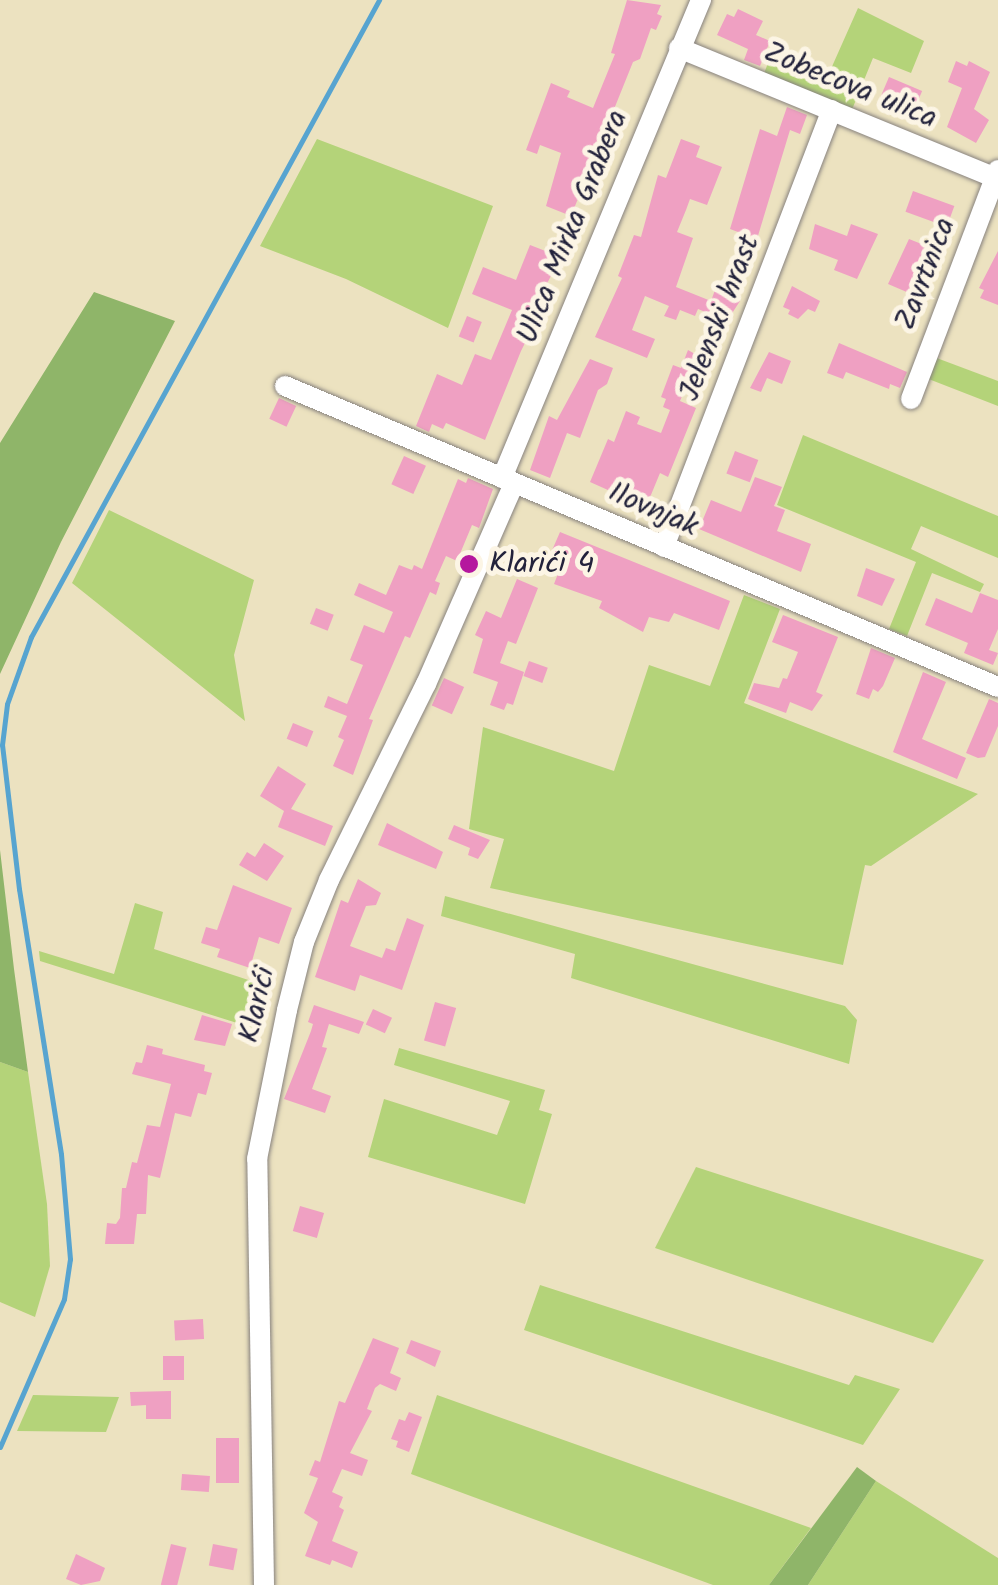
<!DOCTYPE html>
<html>
<head>
<meta charset="utf-8">
<style>
  body { margin:0 }
  #map { position:relative; width:998px; height:1585px; overflow:hidden; background:#ece2c0; font-family:Kalam,sans-serif }
  div>[style] { position:absolute }
  .green>* { inset:0; background:#b4d379 }
  .forest>* { inset:0; background:#8fb569 }
  .stream>* { height:5px; margin:-2.5px; padding:0 2.5px; transform-origin:2.5px; border-radius:2.5px; background:#57a4d0 }
  .building>* { inset:0; background:#efa0c2; transform-origin:0 0 }
  .roads { filter:drop-shadow(0 0 2px #87827e) drop-shadow(0 0 2px #87827e) }
  .minor>* { height:20px; margin:-10px; padding:0 10px; transform-origin:10px; border-radius:10px; background:#fff }
  .dots>* { width:28px; height:28px; translate:-50% -50%; box-sizing:border-box; border:5px solid #fcf5e5; border-radius:50% }
  span { translate:-50% -50%; white-space:nowrap; text-align:center; line-height:1.15; -webkit-text-stroke:10px #fcf5e5; paint-order:stroke }
  .street-label { font-size:30px; color:#22223b }
  .poi-label { font-size:30px; color:#22223b }
  .left { translate:0 -50%; text-align:left }
</style>
</head>
<body>
<div id="map">
  <div class="green">
    <i style="clip-path:polygon(858px 8px,924px 41px,911px 73px,873px 58px,851px 112px,763px 76px,775px 45px,830px 71px)"></i>
    <i style="clip-path:polygon(317px 139px,493px 206px,448px 328px,346px 279px,260px 246px)"></i>
    <i style="clip-path:polygon(934px 357px,998px 381px,998px 406px,926px 378px)"></i>
    <i style="clip-path:polygon(803px 435px,998px 516px,998px 558px,921px 526px,911px 549px,984px 584px,980px 592px,932px 573px,907px 636px,889px 629px,916px 562px,777px 505px)"></i>
    <i style="clip-path:polygon(109px 510px,254px 580px,234px 655px,245px 721px,72px 583px)"></i>
    <i style="clip-path:polygon(744px 595px,780px 609px,744px 703px,978px 794px,871px 866px,865px 865px,843px 965px,490px 888px,504px 839px,469px 829px,483px 727px,614px 771px,649px 665px,710px 686px)"></i>
    <i style="clip-path:polygon(445px 896px,845px 1006px,857px 1020px,849px 1064px,571px 978px,575px 954px,441px 916px)"></i>
    <i style="clip-path:polygon(135px 903px,163px 912px,154px 949px,267px 986px,253px 1028px,40px 961px,39px 951px,114px 974px)"></i>
    <i style="clip-path:polygon(399px 1048px,545px 1090px,539px 1110px,552px 1114px,525px 1204px,368px 1157px,384px 1099px,497px 1135px,510px 1101px,394px 1065px)"></i>
    <i style="clip-path:polygon(0 1062px,28px 1072px,47px 1204px,50px 1266px,35px 1317px,0 1302px)"></i>
    <i style="clip-path:polygon(696px 1167px,984px 1260px,933px 1343px,655px 1248px)"></i>
    <i style="clip-path:polygon(540px 1285px,849px 1385px,855px 1375px,900px 1389px,863px 1445px,524px 1330px)"></i>
    <i style="clip-path:polygon(33px 1395px,119px 1397px,106px 1432px,17px 1431px)"></i>
    <i style="clip-path:polygon(437px 1395px,811px 1528px,769px 1585px,713px 1585px,411px 1474px)"></i>
    <i style="clip-path:polygon(876px 1481px,998px 1558px,998px 1585px,808px 1585px)"></i>
  </div>
  <div class="forest">
    <i style="clip-path:polygon(94px 292px,175px 321px,61px 542px,0 674px,0 443px)"></i>
    <i style="clip-path:polygon(0 850px,14px 969px,28px 1072px,0 1062px)"></i>
    <i style="clip-path:polygon(857px 1467px,876px 1481px,808px 1585px,769px 1585px)"></i>
  </div>
  <div class="stream">
    <i style="left:0;top:1447px;width:161px;rotate:-66.6deg"></i>
    <i style="left:64px;top:1299px;width:40px;rotate:-81.5deg"></i>
    <i style="left:70px;top:1259px;width:105px;rotate:-94.9deg"></i>
    <i style="left:61px;top:1154px;width:268px;rotate:-99deg"></i>
    <i style="left:19px;top:889px;width:145px;rotate:-96.7deg"></i>
    <i style="left:2px;top:745px;width:41px;rotate:-83deg"></i>
    <i style="left:7px;top:704px;width:71px;rotate:-70.3deg"></i>
    <i style="left:31px;top:637px;width:726px;rotate:-61.35deg"></i>
  </div>
  <div class="building">
    <i style="clip-path:polygon(627px 0,661px 5px,657px 14px,662px 16px,656px 30px,651px 28px,640px 59px,633px 62px,571px 216px,546px 206px,561px 153px,540px 145px,537px 154px,526px 150px,551px 83px,570px 91px,567px 97px,593px 108px,615px 54px,611px 53px)"></i>
    <i style="clip-path:polygon(738px 9px,763px 21px,756px 35px,770px 41px,760px 66px,744px 60px,748px 49px,717px 35px,727px 14px,734px 17px)"></i>
    <i style="clip-path:polygon(956px 61px,967px 66px,969px 61px,990px 72px,974px 109px,989px 120px,976px 143px,947px 127px,962px 88px,948px 82px)"></i>
    <i style="left:889px;top:77px;width:36px;height:30px;rotate:23deg"></i>
    <i style="clip-path:polygon(787px 107px,807px 115px,800px 134px,790px 130px,757px 239px,730px 229px,760px 129px,777px 136px)"></i>
    <i style="clip-path:polygon(681px 139px,700px 146px,696px 157px,722px 167px,707px 205px,690px 199px,686px 210px,677px 232px,693px 238px,676px 287px,711px 301px,715px 290px,740px 301px,727px 321px,698px 309px,695px 316px,680px 310px,676px 320px,664px 316px,669px 306px,645px 296px,632px 330px,655px 339px,647px 358px,595px 337px,622px 278px,618px 276px,634px 235px,641px 237px,658px 175px,666px 178px)"></i>
    <i style="left:913px;top:191px;width:44px;height:22px;rotate:20deg"></i>
    <i style="clip-path:polygon(815px 224px,847px 236px,851px 224px,878px 234px,857px 279px,834px 270px,838px 260px,809px 249px)"></i>
    <i style="clip-path:polygon(909px 239px,934px 249px,926px 270px,919px 268px,909px 293px,888px 284px)"></i>
    <i style="clip-path:polygon(530px 245px,561px 257px,543px 291px,530px 328px,535px 330px,530px 343px,526px 341px,521px 351px,485px 440px,446px 423px,443px 429px,432px 424px,429px 432px,416px 426px,437px 374px,462px 385px,475px 354px,491px 360px,512px 310px,472px 294px,483px 267px,516px 280px)"></i>
    <i style="clip-path:polygon(998px 251px,998px 305px,980px 298px,984px 290px,979px 288px)"></i>
    <i style="clip-path:polygon(792px 286px,820px 301px,815px 312px,808px 309px,798px 319px,788px 314px,790px 310px,783px 307px)"></i>
    <i style="left:467px;top:316px;width:16px;height:22px;rotate:22deg"></i>
    <i style="clip-path:polygon(839px 343px,907px 372px,900px 388px,890px 384px,889px 389px,846px 372px,843px 379px,827px 373px)"></i>
    <i style="clip-path:polygon(688px 350px,711px 363px,700px 381px,690px 377px,680px 401px,696px 408px,668px 477px,660px 473px,646px 507px,590px 482px,608px 439px,614px 442px,626px 411px,640px 417px,637px 424px,661px 433px,670px 410px,663px 407px,666px 399px,661px 397px,673px 365px,681px 368px)"></i>
    <i style="clip-path:polygon(769px 352px,791px 361px,782px 384px,767px 378px,761px 392px,750px 388px)"></i>
    <i style="clip-path:polygon(590px 359px,613px 368px,607px 384px,598px 390px,580px 438px,567px 433px,550px 478px,530px 470px,549px 416px,557px 420px)"></i>
    <i style="left:279px;top:398px;width:19px;height:23px;rotate:25deg"></i>
    <i style="left:735px;top:451px;width:25px;height:24px;rotate:21deg"></i>
    <i style="left:404px;top:456px;width:24px;height:31px;rotate:24deg"></i>
    <i style="clip-path:polygon(755px 477px,782px 487px,774px 506px,785px 510px,777px 531px,811px 544px,801px 572px,699px 529px,711px 500px,741px 512px)"></i>
    <i style="clip-path:polygon(468px 478px,493px 489px,479px 528px,472px 525px,457px 561px,446px 556px,435px 581px,440px 583px,436px 595px,430px 592px,410px 638px,405px 636px,369px 719px,373px 720px,353px 775px,333px 766px,344px 740px,338px 737px,347px 716px,324px 707px,328px 696px,347px 704px,363px 665px,350px 660px,364px 625px,384px 633px,393px 612px,354px 595px,359px 583px,386px 595px,399px 565px,412px 570px,414px 565px,422px 569px,458px 479px,466px 483px)"></i>
    <i style="clip-path:polygon(560px 532px,730px 601px,719px 630px,674px 613px,669px 622px,649px 617px,643px 632px,599px 608px,602px 601px,554px 584px,561px 566px,561px 559px,550px 555px)"></i>
    <i style="clip-path:polygon(866px 568px,895px 579px,882px 606px,857px 596px)"></i>
    <i style="clip-path:polygon(517px 579px,538px 588px,516px 644px,508px 641px,500px 663px,524px 672px,513px 705px,507px 703px,504px 710px,490px 705px,498px 682px,473px 673px,483px 639px,475px 635px,486px 611px,501px 618px)"></i>
    <i style="clip-path:polygon(980px 593px,998px 600px,998px 629px,989px 650px,998px 653px,993px 665px,964px 653px,968px 643px,925px 625px,936px 598px,972px 613px)"></i>
    <i style="left:316px;top:608px;width:19px;height:17px;rotate:21deg"></i>
    <i style="clip-path:polygon(783px 615px,838px 637px,816px 692px,823px 695px,812px 711px,790px 702px,786px 713px,748px 699px,754px 683px,779px 688px,783px 678px,787px 679px,798px 652px,772px 642px)"></i>
    <i style="clip-path:polygon(871px 648px,895px 658px,883px 686px,878px 692px,873px 689px,869px 699px,856px 694px)"></i>
    <i style="left:529px;top:661px;width:20px;height:16px;rotate:20deg"></i>
    <i style="clip-path:polygon(923px 672px,946px 682px,922px 739px,966px 758px,957px 779px,893px 752px)"></i>
    <i style="left:444px;top:678px;width:22px;height:30px;rotate:24deg"></i>
    <i style="clip-path:polygon(989px 699px,998px 703px,998px 726px,985px 757px,978px 758px,966px 753px)"></i>
    <i style="left:293px;top:723px;width:22px;height:17px;rotate:22deg"></i>
    <i style="clip-path:polygon(278px 766px,306px 784px,291px 809px,333px 826px,325px 846px,278px 827px,284px 811px,260px 796px)"></i>
    <i style="clip-path:polygon(387px 823px,443px 852px,436px 869px,378px 845px)"></i>
    <i style="clip-path:polygon(454px 825px,490px 840px,478px 859px,468px 855px,470px 848px,448px 839px)"></i>
    <i style="clip-path:polygon(264px 843px,284px 856px,267px 881px,239px 865px,247px 852px,255px 857px)"></i>
    <i style="clip-path:polygon(358px 879px,381px 893px,376px 905px,366px 906px,350px 946px,382px 958px,386px 948px,395px 951px,407px 918px,424px 925px,402px 990px,360px 975px,355px 991px,315px 977px,341px 900px,348px 903px)"></i>
    <i style="clip-path:polygon(233px 885px,292px 908px,279px 944px,259px 937px,250px 968px,217px 957px,220px 949px,201px 943px,206px 927px,217px 930px)"></i>
    <i style="left:435px;top:1002px;width:22px;height:40px;rotate:16deg"></i>
    <i style="clip-path:polygon(314px 1005px,364px 1022px,359px 1034px,329px 1024px,322px 1047px,327px 1048px,312px 1089px,331px 1096px,325px 1113px,284px 1099px,311px 1031px,313px 1024px,308px 1022px)"></i>
    <i style="left:373px;top:1009px;width:21px;height:17px;rotate:25deg"></i>
    <i style="clip-path:polygon(202px 1015px,232px 1024px,225px 1046px,194px 1040px)"></i>
    <i style="clip-path:polygon(147px 1045px,163px 1049px,162px 1054px,205px 1065px,204px 1071px,212px 1073px,206px 1095px,198px 1093px,191px 1117px,175px 1113px,160px 1178px,148px 1175px,146px 1214px,137px 1214px,134px 1244px,105px 1244px,107px 1223px,116px 1224px,120px 1218px,122px 1188px,126px 1188px,132px 1162px,137px 1163px,147px 1125px,160px 1127px,171px 1084px,132px 1074px,136px 1062px,142px 1063px)"></i>
    <i style="left:300px;top:1206px;width:25px;height:26px;rotate:16deg"></i>
    <i style="left:203px;top:1319px;width:20px;height:29px;rotate:87deg"></i>
    <i style="clip-path:polygon(373px 1338px,399px 1348px,390px 1373px,401px 1378px,396px 1391px,380px 1384px,375px 1388px,367px 1409px,372px 1411px,350px 1453px,368px 1460px,362px 1476px,342px 1469px,332px 1492px,343px 1497px,339px 1507px,344px 1510px,332px 1541px,358px 1552px,352px 1568px,332px 1560px,330px 1565px,305px 1556px,318px 1522px,304px 1513px,318px 1478px,309px 1475px,315px 1460px,320px 1462px,339px 1401px,345px 1403px)"></i>
    <i style="clip-path:polygon(411px 1340px,441px 1351px,435px 1367px,406px 1353px)"></i>
    <i style="left:163px;top:1356px;width:21px;height:24px"></i>
    <i style="clip-path:polygon(171px 1391px,171px 1419px,146px 1419px,146px 1405px,131px 1406px,130px 1392px)"></i>
    <i style="clip-path:polygon(409px 1412px,422px 1417px,409px 1452px,396px 1447px,398px 1441px,391px 1439px,399px 1419px,405px 1421px)"></i>
    <i style="left:216px;top:1438px;width:23px;height:45px"></i>
    <i style="left:182px;top:1474px;width:28px;height:16px;rotate:4deg"></i>
    <i style="left:171px;top:1544px;width:16px;height:42px;rotate:14deg"></i>
    <i style="left:213px;top:1544px;width:25px;height:22px;rotate:11deg"></i>
    <i style="clip-path:polygon(76px 1554px,105px 1568px,100px 1581px,81px 1585px,66px 1579px)"></i>
  </div>
  <div class="roads">
    <div class="minor">
      <i style="left:679px;top:48px;width:345px;rotate:22.3deg"></i>
      <i style="left:285px;top:386px;width:774px;rotate:22.89deg"></i>
      <i style="left:911px;top:399px;width:245px;rotate:-69.2deg"></i>
      <i style="left:502px;top:478px;width:518px;rotate:-67.4deg"></i>
      <i style="left:664px;top:547px;width:468px;rotate:-69deg"></i>
      <i style="left:264px;top:1585px;width:426px;rotate:-90.9deg"></i>
      <i style="left:257px;top:1159px;width:152px;rotate:-78.6deg"></i>
      <i style="left:287px;top:1010px;width:70px;rotate:-76deg"></i>
      <i style="left:304px;top:942px;width:67px;rotate:-68deg"></i>
      <i style="left:329px;top:880px;width:219px;rotate:-63.7deg"></i>
      <i style="left:426px;top:684px;width:219px;rotate:-66.3deg"></i>
    </div>
  </div>
  <div class="dots">
    <i style="left:469px;top:564px;background:#b5179e"></i>
  </div>
  <div class="street-label">
    <span style="left:850px;top:86px;rotate:22deg">Zobecova ulica</span>
    <span style="left:573px;top:227px;rotate:-68deg">Ulica Mirka Grabera</span>
    <span style="left:926px;top:274px;rotate:-69deg">Zavrtnica</span>
    <span style="left:720px;top:318px;rotate:-69deg">Jelenski hrast</span>
    <span style="left:653px;top:510px;rotate:23deg">Ilovnjak</span>
    <span style="left:258px;top:1005px;rotate:-77deg">Klarići</span>
  </div>
  <div class="poi-label">
    <span class="left" style="left:489px;top:564px">Klarići 4</span>
  </div>
</div>
</body>
</html>
